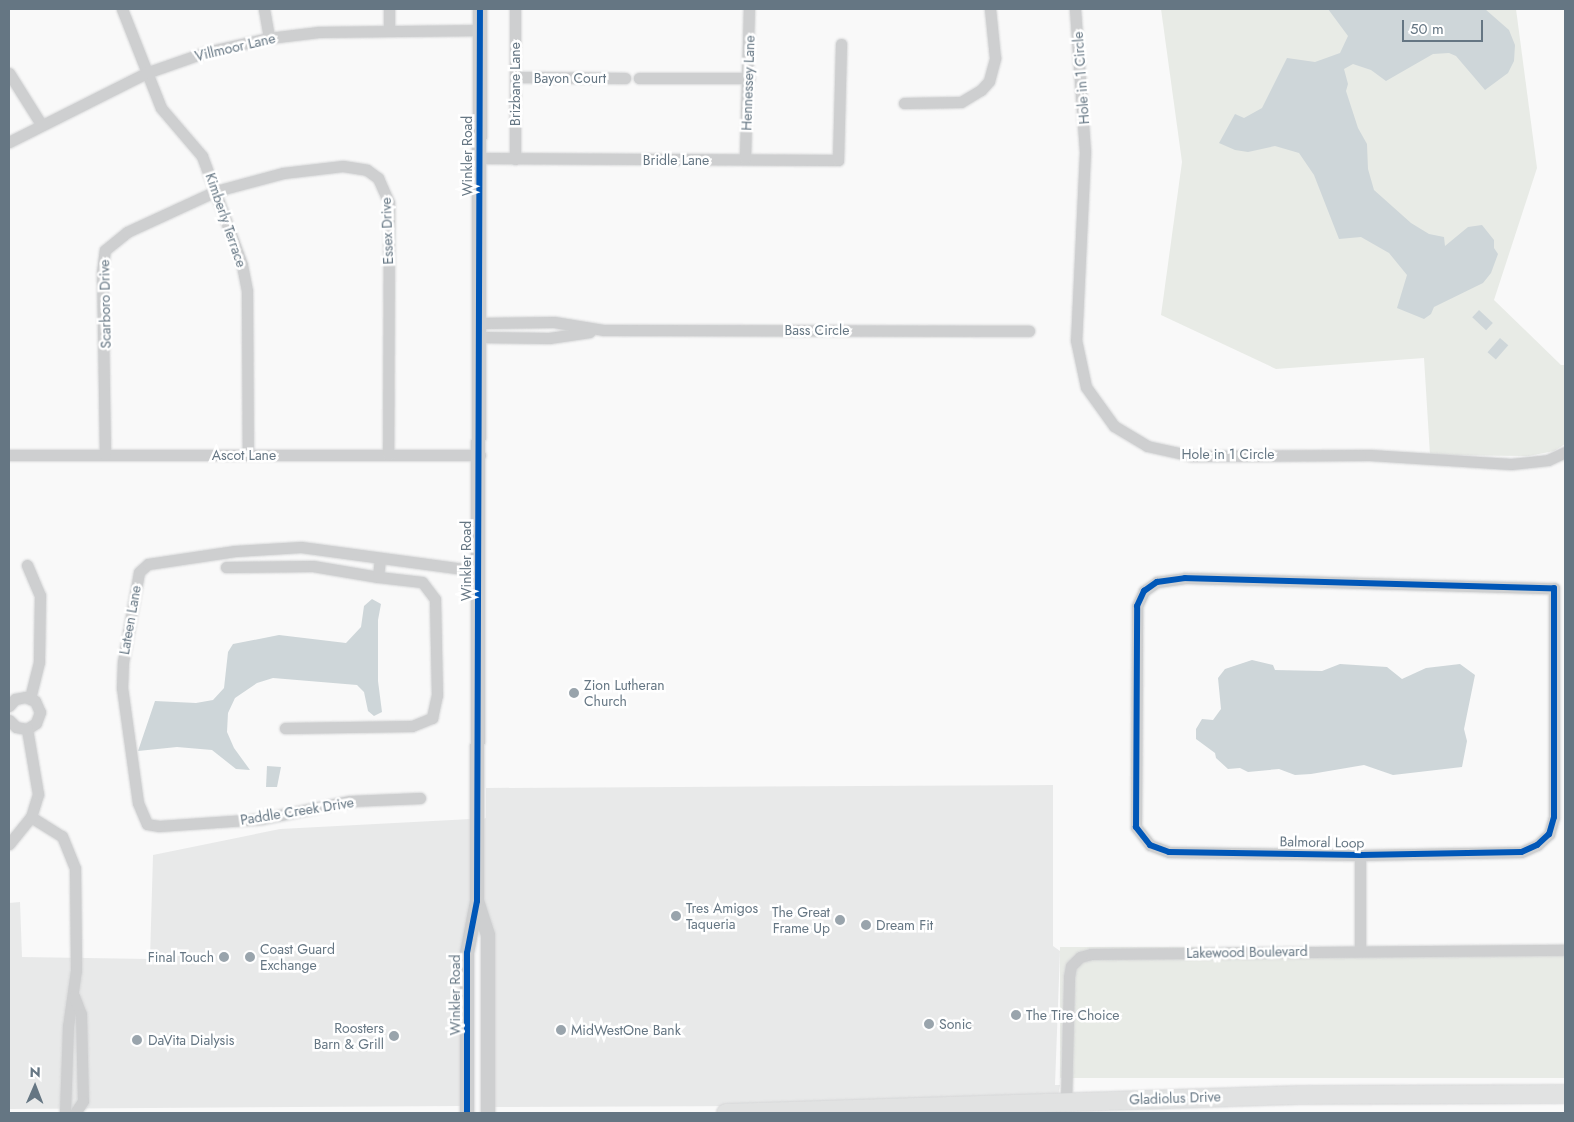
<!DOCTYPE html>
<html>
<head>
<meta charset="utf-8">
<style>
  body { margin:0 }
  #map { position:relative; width:1574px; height:1122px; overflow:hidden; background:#f9f9f9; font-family:Jost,sans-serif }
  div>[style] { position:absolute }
  .built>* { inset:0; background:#e8e9e9 }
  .green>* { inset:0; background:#e8ebe6; transform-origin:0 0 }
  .water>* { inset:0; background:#ced6d9; transform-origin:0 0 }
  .roads { filter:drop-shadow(0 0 1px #d5d6d7) drop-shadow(0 0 1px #d5d6d7) }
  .minor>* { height:11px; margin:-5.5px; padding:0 5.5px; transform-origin:5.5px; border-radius:5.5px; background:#cecfd0 }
  .tertiary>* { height:14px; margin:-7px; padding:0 7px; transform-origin:7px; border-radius:7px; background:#cecfd0 }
  .primary>* { height:18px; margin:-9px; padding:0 9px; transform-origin:9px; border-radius:9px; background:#e1e2e2 }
  .cycleway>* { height:6px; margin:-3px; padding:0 3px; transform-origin:3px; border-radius:3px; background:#0057b8 }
  .dots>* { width:14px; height:14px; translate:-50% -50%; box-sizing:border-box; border:2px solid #fff; border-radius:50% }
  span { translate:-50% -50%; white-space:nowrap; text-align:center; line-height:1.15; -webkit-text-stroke:5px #fff; paint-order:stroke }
  .street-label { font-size:14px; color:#657683 }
  .poi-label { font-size:14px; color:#657683 }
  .left { translate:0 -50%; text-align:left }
  .right { translate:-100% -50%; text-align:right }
  .frame { position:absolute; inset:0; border:10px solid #657683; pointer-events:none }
  .north { position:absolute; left:10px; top:1062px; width:50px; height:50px; -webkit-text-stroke:4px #fff; paint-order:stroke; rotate:1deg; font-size:14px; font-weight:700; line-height:20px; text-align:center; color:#657683 }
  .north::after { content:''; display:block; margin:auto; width:18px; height:22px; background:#657683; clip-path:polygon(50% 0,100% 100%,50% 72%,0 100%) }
  .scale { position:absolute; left:1402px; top:20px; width:81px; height:22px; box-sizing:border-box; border:2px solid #657683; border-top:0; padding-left:6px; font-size:15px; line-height:18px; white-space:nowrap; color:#657683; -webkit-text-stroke:4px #fff; paint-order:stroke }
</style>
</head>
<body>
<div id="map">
  <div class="built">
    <i style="clip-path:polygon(1053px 785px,1053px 946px,1060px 951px,1055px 1085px,1060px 1085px,1058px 1097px,758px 1106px,494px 1107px,483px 900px,483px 819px,486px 818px,486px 788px)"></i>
    <i style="clip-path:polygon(471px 819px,471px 901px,461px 947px,461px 1106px,9px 1109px,9px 903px,20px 902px,22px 957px,150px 959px,153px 855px,280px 829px)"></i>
  </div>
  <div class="green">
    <i style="clip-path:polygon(1161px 9px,1516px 9px,1537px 168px,1494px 300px,1561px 365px,1565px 365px,1565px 444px,1554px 451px,1529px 456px,1430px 455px,1424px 358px,1276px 369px,1161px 315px,1182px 162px)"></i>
    <i style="left:1565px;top:947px;width:131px;height:505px;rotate:90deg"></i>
  </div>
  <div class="water">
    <i style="clip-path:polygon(1328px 9px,1485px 9px,1509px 30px,1515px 45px,1514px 61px,1508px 73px,1485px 90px,1456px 56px,1449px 53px,1433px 54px,1386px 81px,1371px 70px,1353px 64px,1344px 69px,1348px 84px,1346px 91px,1358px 128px,1367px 144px,1368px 169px,1374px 190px,1411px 223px,1429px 234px,1444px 237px,1445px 246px,1468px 227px,1482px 225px,1494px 240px,1494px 248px,1498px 254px,1491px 273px,1483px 283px,1434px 307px,1431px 314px,1424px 319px,1397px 308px,1407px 275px,1389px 253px,1361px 237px,1339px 239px,1314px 175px,1299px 153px,1275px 146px,1248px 152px,1235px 150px,1219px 143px,1235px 114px,1244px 118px,1262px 108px,1287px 58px,1315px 62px,1340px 53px,1348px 36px)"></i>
    <i style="left:1479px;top:310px;width:19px;height:10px;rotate:43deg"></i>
    <i style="left:1500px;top:338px;width:11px;height:19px;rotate:41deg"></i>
    <i style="clip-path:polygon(372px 599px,381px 604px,378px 620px,378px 681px,382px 712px,374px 716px,368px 711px,364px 692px,357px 685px,273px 678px,257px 683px,235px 698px,228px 713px,227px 732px,234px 748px,250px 770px,236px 769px,212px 750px,177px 747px,138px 751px,155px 701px,196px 703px,213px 700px,224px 688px,228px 652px,233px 644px,279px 635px,346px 643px,361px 627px,364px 606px)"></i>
    <i style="clip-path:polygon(1252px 660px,1273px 665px,1275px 670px,1322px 671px,1340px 664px,1387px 667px,1402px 679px,1426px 668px,1460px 664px,1475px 675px,1464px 729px,1467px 741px,1462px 767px,1393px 775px,1364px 765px,1311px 774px,1295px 775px,1279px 769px,1248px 772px,1240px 768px,1228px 769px,1216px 758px,1215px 753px,1196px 739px,1196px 729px,1202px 719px,1213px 720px,1221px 709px,1218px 678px,1225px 669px)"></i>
    <i style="clip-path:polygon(267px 766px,281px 767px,277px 787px,266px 787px)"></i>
  </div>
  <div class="roads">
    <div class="minor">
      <i style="left:122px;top:9px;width:106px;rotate:68.5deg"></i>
      <i style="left:161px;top:108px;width:63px;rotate:49.5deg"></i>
      <i style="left:202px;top:156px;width:116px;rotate:69.8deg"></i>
      <i style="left:242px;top:265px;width:26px;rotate:79deg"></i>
      <i style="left:247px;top:291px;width:164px;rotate:89.7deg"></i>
      <i style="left:264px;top:9px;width:29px;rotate:80deg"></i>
      <i style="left:515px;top:9px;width:150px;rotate:90deg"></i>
      <i style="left:1075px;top:9px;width:143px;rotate:86deg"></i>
      <i style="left:1085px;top:152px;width:188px;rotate:92.7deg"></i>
      <i style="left:1076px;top:340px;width:48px;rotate:78deg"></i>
      <i style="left:1086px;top:387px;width:48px;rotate:54.3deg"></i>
      <i style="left:1114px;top:426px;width:39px;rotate:31deg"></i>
      <i style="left:1147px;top:446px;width:46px;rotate:12.5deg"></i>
      <i style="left:1192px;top:456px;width:178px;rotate:-0.3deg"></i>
      <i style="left:1370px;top:455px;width:141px;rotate:3.7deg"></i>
      <i style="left:1511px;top:464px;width:37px;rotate:-6deg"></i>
      <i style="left:1548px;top:460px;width:19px;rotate:-25deg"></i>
      <i style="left:389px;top:30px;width:21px;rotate:-90deg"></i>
      <i style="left:9px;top:73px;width:60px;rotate:57.9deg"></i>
      <i style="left:515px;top:77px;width:110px;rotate:0.5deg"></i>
      <i style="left:639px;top:78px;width:110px"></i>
      <i style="left:904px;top:103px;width:57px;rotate:-1deg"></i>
      <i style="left:961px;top:102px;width:23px;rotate:-31deg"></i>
      <i style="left:981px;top:90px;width:12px;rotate:-48deg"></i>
      <i style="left:989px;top:81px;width:24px;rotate:-75deg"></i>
      <i style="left:995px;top:58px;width:49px;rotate:-95.8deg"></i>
      <i style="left:9px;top:142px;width:153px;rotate:-26.7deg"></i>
      <i style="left:146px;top:73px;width:64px;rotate:-19.3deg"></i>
      <i style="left:206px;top:52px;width:65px;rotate:-12.5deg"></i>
      <i style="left:269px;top:38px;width:50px;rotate:-6.8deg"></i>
      <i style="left:319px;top:32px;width:161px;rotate:-0.7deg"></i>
      <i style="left:480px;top:158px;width:358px;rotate:0.3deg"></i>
      <i style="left:838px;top:160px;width:116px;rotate:-88.5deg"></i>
      <i style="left:745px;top:158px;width:149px;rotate:-88.5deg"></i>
      <i style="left:480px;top:323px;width:74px;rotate:-0.8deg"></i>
      <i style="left:554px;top:322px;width:51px;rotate:9.1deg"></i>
      <i style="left:604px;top:330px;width:425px;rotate:0.1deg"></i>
      <i style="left:479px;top:337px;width:70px;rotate:0.8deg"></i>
      <i style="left:549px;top:338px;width:41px;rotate:-8.3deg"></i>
      <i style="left:9px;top:455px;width:471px"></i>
      <i style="left:105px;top:455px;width:182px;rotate:-90.9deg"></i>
      <i style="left:102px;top:273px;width:23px;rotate:-83deg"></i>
      <i style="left:105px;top:250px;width:28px;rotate:-39deg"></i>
      <i style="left:127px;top:232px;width:98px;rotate:-24.7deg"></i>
      <i style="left:216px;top:191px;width:69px;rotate:-15deg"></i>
      <i style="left:283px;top:173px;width:60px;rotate:-6.7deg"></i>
      <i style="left:343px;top:166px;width:24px;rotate:9deg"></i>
      <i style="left:367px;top:170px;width:14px;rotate:36deg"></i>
      <i style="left:378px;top:178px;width:27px;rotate:66deg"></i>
      <i style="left:389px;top:203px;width:252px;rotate:90.2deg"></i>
      <i style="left:27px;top:565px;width:33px;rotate:67deg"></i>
      <i style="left:40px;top:595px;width:67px;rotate:90.9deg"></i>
      <i style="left:39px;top:662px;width:37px;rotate:104deg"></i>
      <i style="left:226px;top:567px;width:87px;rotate:-0.7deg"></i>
      <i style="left:313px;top:566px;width:66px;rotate:9.6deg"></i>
      <i style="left:1185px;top:578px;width:369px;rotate:1.6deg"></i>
      <i style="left:1554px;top:588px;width:229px;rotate:90deg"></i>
      <i style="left:1554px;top:817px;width:18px;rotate:106deg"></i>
      <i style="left:1549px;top:834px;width:16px;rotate:137deg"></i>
      <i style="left:1537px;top:845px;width:17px;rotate:156deg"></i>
      <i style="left:1521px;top:852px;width:161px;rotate:178.9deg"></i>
      <i style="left:1360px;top:855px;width:191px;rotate:-179.1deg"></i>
      <i style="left:1169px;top:852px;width:20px;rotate:-160deg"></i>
      <i style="left:1150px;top:845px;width:23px;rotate:-128deg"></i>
      <i style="left:1136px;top:827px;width:221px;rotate:-89.7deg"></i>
      <i style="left:1137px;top:606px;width:17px;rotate:-65deg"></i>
      <i style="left:1144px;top:591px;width:16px;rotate:-35deg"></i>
      <i style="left:1157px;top:582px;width:28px;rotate:-8deg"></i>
      <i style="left:9px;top:706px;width:9px;rotate:-49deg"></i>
      <i style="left:15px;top:699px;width:10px;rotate:-11deg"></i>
      <i style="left:25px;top:697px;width:11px;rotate:22deg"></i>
      <i style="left:35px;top:701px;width:12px;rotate:66deg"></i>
      <i style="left:40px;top:712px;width:12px;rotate:110deg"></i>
      <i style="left:36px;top:723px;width:11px;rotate:146deg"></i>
      <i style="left:27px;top:729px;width:11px;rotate:-170deg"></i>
      <i style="left:16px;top:727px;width:10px;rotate:-135deg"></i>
      <i style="left:285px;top:728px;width:127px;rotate:-0.9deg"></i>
      <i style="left:412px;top:726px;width:22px;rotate:-22deg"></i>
      <i style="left:432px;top:718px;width:24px;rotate:-78deg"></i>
      <i style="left:437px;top:695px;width:96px;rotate:-91.2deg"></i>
      <i style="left:435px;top:599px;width:21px;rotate:-127deg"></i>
      <i style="left:422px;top:582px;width:44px;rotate:-173.5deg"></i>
      <i style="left:378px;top:577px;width:19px;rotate:-84deg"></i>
      <i style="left:420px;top:798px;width:70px;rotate:177.5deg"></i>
      <i style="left:350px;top:801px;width:92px;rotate:168.7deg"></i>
      <i style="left:260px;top:819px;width:101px;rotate:176deg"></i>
      <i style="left:159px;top:826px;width:12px;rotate:-171deg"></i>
      <i style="left:147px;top:824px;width:23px;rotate:-113deg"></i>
      <i style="left:138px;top:803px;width:116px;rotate:-97.9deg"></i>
      <i style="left:122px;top:688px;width:26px;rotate:-88deg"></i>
      <i style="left:123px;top:662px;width:91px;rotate:-79.9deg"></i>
      <i style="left:139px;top:572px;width:12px;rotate:-42deg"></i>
      <i style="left:148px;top:564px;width:88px;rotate:-8.5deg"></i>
      <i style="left:235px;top:551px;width:66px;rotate:-3.5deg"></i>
      <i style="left:301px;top:547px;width:179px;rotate:7.7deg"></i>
      <i style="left:31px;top:817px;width:36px;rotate:32deg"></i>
      <i style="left:62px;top:836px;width:35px;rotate:68deg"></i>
      <i style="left:75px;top:868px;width:102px;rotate:89.4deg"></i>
      <i style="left:76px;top:970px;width:57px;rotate:98.1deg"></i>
      <i style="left:68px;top:1026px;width:87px;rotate:92deg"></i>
      <i style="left:9px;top:844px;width:35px;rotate:-51deg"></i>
      <i style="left:31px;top:817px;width:24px;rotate:-73deg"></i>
      <i style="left:38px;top:794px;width:66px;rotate:-99.6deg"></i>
      <i style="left:1360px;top:951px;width:96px;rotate:-90deg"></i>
      <i style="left:74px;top:996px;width:19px;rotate:69deg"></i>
      <i style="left:81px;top:1014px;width:87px;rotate:88.7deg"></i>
      <i style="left:83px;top:1101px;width:14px;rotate:124deg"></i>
      <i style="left:1066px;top:1103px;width:126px;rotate:-88.6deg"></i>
      <i style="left:1069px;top:977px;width:11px;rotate:-80deg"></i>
      <i style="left:1071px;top:966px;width:13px;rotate:-45deg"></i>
      <i style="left:1080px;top:957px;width:11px;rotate:-15deg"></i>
      <i style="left:1091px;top:954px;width:474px;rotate:-0.5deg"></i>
    </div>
    <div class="tertiary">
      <i style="left:477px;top:901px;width:36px;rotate:72deg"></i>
      <i style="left:488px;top:935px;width:178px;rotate:90deg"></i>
      <i style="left:467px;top:1113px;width:160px;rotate:-90deg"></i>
      <i style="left:467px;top:953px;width:53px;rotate:-79.1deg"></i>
      <i style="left:477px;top:901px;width:892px;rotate:-89.81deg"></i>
    </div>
    <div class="primary">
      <i style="left:726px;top:1113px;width:573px;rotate:-1.8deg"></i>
      <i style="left:1299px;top:1095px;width:266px;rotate:-0.2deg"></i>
    </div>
  </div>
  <div class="cycleway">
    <i style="left:1185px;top:578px;width:369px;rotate:1.6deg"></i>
    <i style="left:1554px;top:588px;width:229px;rotate:90deg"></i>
    <i style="left:1554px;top:817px;width:18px;rotate:106deg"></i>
    <i style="left:1549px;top:834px;width:16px;rotate:137deg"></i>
    <i style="left:1537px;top:845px;width:17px;rotate:156deg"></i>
    <i style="left:1521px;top:852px;width:161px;rotate:178.9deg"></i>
    <i style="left:1360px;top:855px;width:191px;rotate:-179.1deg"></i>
    <i style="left:1169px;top:852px;width:20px;rotate:-160deg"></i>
    <i style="left:1150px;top:845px;width:23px;rotate:-128deg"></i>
    <i style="left:1136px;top:827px;width:221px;rotate:-89.7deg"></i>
    <i style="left:1137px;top:606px;width:17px;rotate:-65deg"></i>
    <i style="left:1144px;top:591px;width:16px;rotate:-35deg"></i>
    <i style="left:1157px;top:582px;width:28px;rotate:-8deg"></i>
    <i style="left:467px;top:1113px;width:160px;rotate:-90deg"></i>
    <i style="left:467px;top:953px;width:53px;rotate:-79.1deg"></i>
    <i style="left:477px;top:901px;width:892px;rotate:-89.81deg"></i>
  </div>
  <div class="dots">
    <i style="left:574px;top:693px;background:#99a4ac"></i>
    <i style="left:676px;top:916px;background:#99a4ac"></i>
    <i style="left:840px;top:920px;background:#99a4ac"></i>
    <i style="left:866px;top:925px;background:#99a4ac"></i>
    <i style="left:224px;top:957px;background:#99a4ac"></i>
    <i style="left:250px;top:957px;background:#99a4ac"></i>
    <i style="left:1016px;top:1015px;background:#99a4ac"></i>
    <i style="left:929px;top:1024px;background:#99a4ac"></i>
    <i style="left:561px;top:1030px;background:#99a4ac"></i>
    <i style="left:394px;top:1036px;background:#99a4ac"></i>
    <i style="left:137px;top:1040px;background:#99a4ac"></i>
  </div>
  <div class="street-label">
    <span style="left:235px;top:47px;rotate:-13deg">Villmoor Lane</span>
    <span style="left:570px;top:78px">Bayon Court</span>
    <span style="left:1081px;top:78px;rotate:-94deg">Hole in 1 Circle</span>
    <span style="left:748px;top:83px;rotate:-88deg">Hennessey Lane</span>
    <span style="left:515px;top:84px;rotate:-90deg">Brizbane Lane</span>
    <span style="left:467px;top:156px;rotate:-90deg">Winkler Road</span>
    <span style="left:676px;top:160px">Bridle Lane</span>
    <span style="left:226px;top:220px;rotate:71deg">Kimberly Terrace</span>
    <span style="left:387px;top:231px;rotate:-92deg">Essex Drive</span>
    <span style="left:105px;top:304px;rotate:-91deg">Scarboro Drive</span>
    <span style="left:817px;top:330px">Bass Circle</span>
    <span style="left:1228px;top:454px">Hole in 1 Circle</span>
    <span style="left:244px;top:455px">Ascot Lane</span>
    <span style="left:466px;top:561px;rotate:-90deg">Winkler Road</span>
    <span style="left:130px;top:620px;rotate:-80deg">Lateen Lane</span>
    <span style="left:297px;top:811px;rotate:-9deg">Paddle Creek Drive</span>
    <span style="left:1322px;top:842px;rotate:1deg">Balmoral Loop</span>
    <span style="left:1247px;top:952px;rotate:-1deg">Lakewood Boulevard</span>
    <span style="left:455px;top:995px;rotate:-90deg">Winkler Road</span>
    <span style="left:1175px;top:1098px;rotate:-2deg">Gladiolus Drive</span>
  </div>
  <div class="poi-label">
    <span class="left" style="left:584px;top:693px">Zion Lutheran<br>Church</span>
    <span class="left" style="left:686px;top:916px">Tres Amigos<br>Taqueria</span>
    <span class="right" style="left:830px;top:920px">The Great<br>Frame Up</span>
    <span class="left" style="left:876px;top:925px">Dream Fit</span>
    <span class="left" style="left:260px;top:957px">Coast Guard<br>Exchange</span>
    <span class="right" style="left:214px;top:957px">Final Touch</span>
    <span class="left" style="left:1026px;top:1015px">The Tire Choice</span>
    <span class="left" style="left:939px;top:1024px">Sonic</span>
    <span class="right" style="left:384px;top:1036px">Roosters<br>Barn &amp; Grill</span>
    <span class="left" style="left:571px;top:1030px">MidWestOne Bank</span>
    <span class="left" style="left:148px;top:1040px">DaVita Dialysis</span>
  </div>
  <div class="frame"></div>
  <div class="north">N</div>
  <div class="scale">50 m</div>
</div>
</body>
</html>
